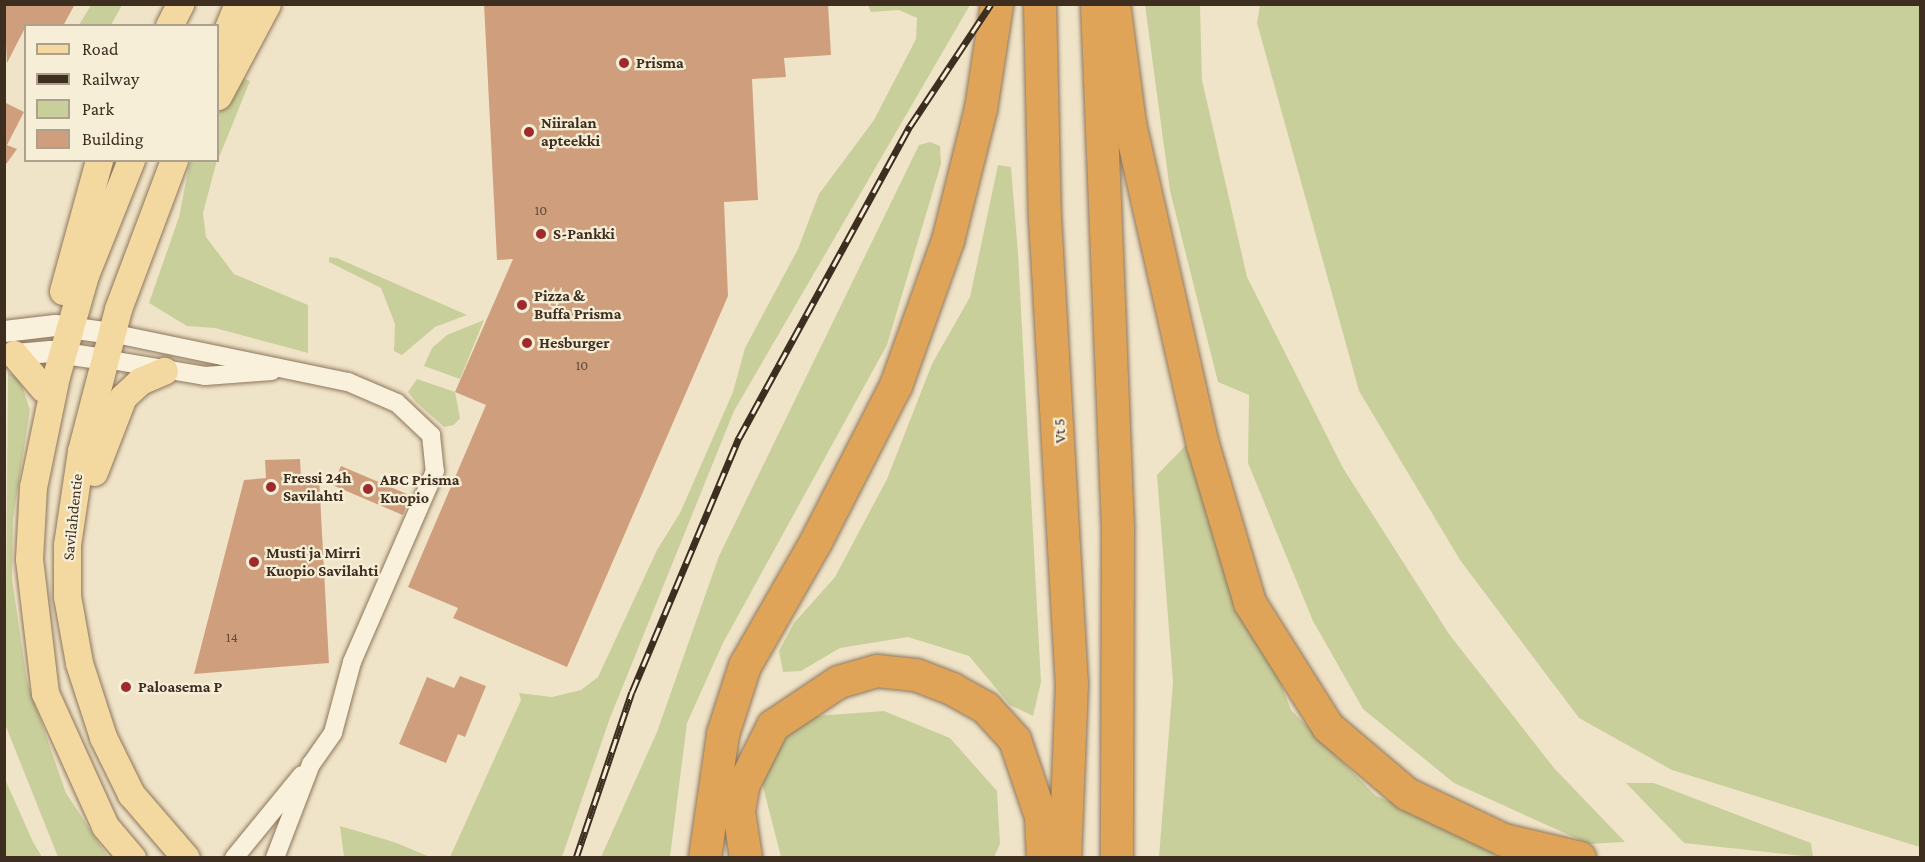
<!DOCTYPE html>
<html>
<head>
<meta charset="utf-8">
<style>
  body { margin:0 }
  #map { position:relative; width:1925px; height:862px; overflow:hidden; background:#f0e4c8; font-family:"Crimson Pro",serif }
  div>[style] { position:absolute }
  .green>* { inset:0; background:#c9cf9b }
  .building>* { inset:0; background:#cf9f7d; transform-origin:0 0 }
  .roads { filter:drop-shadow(0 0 2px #8d765c) drop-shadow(0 0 2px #8d765c) }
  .minor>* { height:18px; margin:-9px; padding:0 9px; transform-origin:9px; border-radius:9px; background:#faf1dc }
  .tertiary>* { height:21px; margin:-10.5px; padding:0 10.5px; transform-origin:10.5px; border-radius:10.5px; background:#faf1dc }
  .primary>* { height:27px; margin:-13.5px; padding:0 13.5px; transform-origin:13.5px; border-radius:13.5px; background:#f3d9a0 }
  .motorway>* { height:32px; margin:-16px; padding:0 16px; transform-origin:16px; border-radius:16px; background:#e0a458 }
  .rail>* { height:7px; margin-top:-3.5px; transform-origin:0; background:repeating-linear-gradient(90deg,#f7eed8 0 14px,#3d2e20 0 28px); box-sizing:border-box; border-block:2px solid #3d2e20 }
  .dots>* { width:16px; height:16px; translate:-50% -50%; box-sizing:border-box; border:3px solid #f7eed8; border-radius:50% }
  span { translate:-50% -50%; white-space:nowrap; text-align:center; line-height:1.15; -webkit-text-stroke:4.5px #f7eed8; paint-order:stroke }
  .number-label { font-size:14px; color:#624a37 }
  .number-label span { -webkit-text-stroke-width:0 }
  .poi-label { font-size:16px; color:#3d2e20; font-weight:700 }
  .left { translate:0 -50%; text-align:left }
  .street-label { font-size:16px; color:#3d2e20 }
  .frame { position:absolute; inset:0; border:6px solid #3d2e20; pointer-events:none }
  .legend { position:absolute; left:24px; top:24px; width:195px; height:138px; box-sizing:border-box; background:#f7eed8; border:2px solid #ada18e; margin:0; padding:8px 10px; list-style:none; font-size:18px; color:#3d2e20 }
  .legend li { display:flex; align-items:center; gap:12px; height:30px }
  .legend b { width:30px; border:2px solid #ada18e }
</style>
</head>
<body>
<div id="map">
  <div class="green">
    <i style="clip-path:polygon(91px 5px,91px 4px,122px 5px,111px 25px,79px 25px)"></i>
    <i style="clip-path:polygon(868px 5px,970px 5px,734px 411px,610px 718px,562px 857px,450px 857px,521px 700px,519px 693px,552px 697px,581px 690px,598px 677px,657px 550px,680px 513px,733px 392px,745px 348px,798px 249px,819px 194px,874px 120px,916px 39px,917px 18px,899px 10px,871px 12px)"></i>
    <i style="clip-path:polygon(1145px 5px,1200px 5px,1202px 80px,1247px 277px,1343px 468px,1449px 634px,1554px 768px,1625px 842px,1589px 844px,1454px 783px,1363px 709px,1313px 621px,1248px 463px,1249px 395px,1218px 382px,1170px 191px)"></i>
    <i style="clip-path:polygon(1260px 5px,1920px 5px,1920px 847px,1672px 770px,1579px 718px,1460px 560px,1359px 391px,1257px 23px)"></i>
    <i style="clip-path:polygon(237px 76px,250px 81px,218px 160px,218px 114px)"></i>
    <i style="clip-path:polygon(930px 142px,940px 146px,941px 164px,887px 345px,723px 643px,687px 723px,670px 857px,601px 857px,657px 732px,719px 556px,919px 145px)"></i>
    <i style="clip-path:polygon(217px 160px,203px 213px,206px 237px,234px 274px,308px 305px,308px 353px,215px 328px,187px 326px,149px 303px,179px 217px,190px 161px)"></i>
    <i style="clip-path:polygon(998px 165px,1011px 167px,1018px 253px,1041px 682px,1033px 716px,1010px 705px,969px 656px,908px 637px,840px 648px,801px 671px,783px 672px,779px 651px,794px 623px,835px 577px,887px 479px,932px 364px,970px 297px)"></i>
    <i style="clip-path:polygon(329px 257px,337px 258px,467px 315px,435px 327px,402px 355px,394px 351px,395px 324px,381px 288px,329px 262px)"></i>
    <i style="clip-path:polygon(484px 320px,460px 379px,424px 366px,432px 348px,447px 335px)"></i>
    <i style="clip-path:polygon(8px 372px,20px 379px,30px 410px,13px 519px,12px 579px,27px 681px,66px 793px,108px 857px,58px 857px,5px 724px)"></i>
    <i style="clip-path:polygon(417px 379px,455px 392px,460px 418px,454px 425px,444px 427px,416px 402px,408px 392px)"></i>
    <i style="clip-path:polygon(1188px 443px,1291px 710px,1376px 796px,1529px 857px,1159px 857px,1173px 682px,1157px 475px)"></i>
    <i style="clip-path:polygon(884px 711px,950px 738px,997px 791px,1000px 844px,994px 857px,781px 857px,760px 775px,801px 717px)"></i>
    <i style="clip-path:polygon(4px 777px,33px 842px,42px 857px,5px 857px)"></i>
    <i style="clip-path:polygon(1626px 783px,1654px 783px,1811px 843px,1813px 857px,1684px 843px)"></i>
    <i style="clip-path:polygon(340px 826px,394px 842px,430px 857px,344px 857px)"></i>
  </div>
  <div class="building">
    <i style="clip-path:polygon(4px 4px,75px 4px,63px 26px,26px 26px,7px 63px)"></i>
    <i style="clip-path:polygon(484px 4px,828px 4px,831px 55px,784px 58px,786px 77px,752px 79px,758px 200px,724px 202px,728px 296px,567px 667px,453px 618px,458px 608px,408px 587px,486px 405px,455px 392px,513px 259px,497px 260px)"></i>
    <i style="clip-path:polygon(4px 102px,24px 112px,7px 145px,17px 149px,4px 167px)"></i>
    <i style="clip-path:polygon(300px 459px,301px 478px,319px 477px,329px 663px,194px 674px,244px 480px,266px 478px,265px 460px)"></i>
    <i style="left:341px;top:466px;width:76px;height:21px;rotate:23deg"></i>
    <i style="clip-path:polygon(460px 676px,486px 686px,465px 737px,458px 734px,446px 763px,399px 744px,427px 677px,454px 688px)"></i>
  </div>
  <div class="roads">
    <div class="minor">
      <i style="left:111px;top:333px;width:242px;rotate:11.7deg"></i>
      <i style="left:348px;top:382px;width:53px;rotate:23.2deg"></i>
      <i style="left:397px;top:403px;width:47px;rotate:43.3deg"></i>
      <i style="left:431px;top:435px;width:36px;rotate:84deg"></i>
      <i style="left:435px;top:471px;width:208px;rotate:113.5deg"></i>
      <i style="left:352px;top:662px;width:73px;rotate:105deg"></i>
      <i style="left:333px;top:733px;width:38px;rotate:125deg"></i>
      <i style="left:311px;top:764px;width:101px;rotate:111deg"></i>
      <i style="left:105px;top:359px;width:101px;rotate:9.6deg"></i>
      <i style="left:205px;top:376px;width:67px;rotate:-4.3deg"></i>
      <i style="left:234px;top:858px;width:107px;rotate:-50.7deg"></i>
    </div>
    <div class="tertiary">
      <i style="left:4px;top:331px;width:51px;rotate:-6.7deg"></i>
      <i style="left:55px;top:325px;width:57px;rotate:8.1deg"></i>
      <i style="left:4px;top:355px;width:46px;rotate:-5deg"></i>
      <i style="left:50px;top:351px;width:56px;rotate:8.3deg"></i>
    </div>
    <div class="primary">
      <i style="left:169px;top:26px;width:25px;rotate:-63deg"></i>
      <i style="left:218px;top:52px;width:52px;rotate:-67.4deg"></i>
      <i style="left:218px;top:96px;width:104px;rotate:-62deg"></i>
      <i style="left:131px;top:160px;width:124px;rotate:111.8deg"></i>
      <i style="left:85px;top:275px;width:105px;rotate:106deg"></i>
      <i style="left:56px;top:376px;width:113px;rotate:101.7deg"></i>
      <i style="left:33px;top:487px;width:72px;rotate:93.2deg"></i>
      <i style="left:29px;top:559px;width:135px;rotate:83.2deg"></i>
      <i style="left:45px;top:693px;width:146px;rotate:65.7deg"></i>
      <i style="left:105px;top:826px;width:42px;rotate:49.8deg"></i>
      <i style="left:174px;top:160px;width:159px;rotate:110.6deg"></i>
      <i style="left:118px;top:309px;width:147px;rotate:104.6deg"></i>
      <i style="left:81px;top:451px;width:95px;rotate:98.5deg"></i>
      <i style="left:67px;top:545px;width:51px;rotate:90deg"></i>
      <i style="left:67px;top:596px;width:68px;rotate:79.8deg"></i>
      <i style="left:79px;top:663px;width:78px;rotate:72deg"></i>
      <i style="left:103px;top:737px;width:64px;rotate:63.8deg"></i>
      <i style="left:131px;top:794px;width:84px;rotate:49.3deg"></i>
      <i style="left:63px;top:291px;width:136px;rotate:-74.6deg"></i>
      <i style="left:14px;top:354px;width:45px;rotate:49.5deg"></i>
      <i style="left:94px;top:472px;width:80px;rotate:-68.9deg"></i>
      <i style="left:123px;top:397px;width:23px;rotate:-43deg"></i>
      <i style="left:140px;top:381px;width:26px;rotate:-23deg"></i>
    </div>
    <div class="motorway">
      <i style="left:1040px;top:4px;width:214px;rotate:88.7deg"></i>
      <i style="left:1045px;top:218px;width:466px;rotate:86.7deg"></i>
      <i style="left:1072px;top:683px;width:175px;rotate:92.3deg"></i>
      <i style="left:1097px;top:4px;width:526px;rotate:87.71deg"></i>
      <i style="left:1118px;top:530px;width:328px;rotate:90.2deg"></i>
      <i style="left:1114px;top:4px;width:121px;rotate:82.4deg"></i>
      <i style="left:1130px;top:124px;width:329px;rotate:77.2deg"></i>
      <i style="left:1203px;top:445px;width:165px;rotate:73.4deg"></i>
      <i style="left:1250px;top:603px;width:146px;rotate:57.8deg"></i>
      <i style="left:1328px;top:727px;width:104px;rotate:40.3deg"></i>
      <i style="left:1407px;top:794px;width:107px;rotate:25.4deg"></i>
      <i style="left:1504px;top:840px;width:78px;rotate:13.3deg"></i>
      <i style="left:705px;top:858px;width:125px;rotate:-81.7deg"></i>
      <i style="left:723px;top:734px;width:71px;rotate:-72.1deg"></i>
      <i style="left:745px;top:666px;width:143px;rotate:-60.2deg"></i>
      <i style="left:816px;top:542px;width:175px;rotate:-62.9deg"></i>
      <i style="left:896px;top:386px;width:154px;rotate:-70.3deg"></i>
      <i style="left:948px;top:241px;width:136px;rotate:-76deg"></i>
      <i style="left:981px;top:109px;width:106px;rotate:-81.3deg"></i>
      <i style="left:746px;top:858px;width:48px;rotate:-98.5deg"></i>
      <i style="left:739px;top:811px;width:27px;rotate:-80deg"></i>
      <i style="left:744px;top:784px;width:65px;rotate:-63.4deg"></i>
      <i style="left:773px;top:726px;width:79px;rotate:-33.7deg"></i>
      <i style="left:839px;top:682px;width:40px;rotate:-16deg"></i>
      <i style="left:877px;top:671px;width:39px;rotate:6deg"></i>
      <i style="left:916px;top:675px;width:39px;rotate:21deg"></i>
      <i style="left:952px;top:689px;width:39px;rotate:29deg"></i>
      <i style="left:986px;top:708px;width:43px;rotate:47.8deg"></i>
      <i style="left:1015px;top:740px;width:81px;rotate:71.3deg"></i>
      <i style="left:1041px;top:817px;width:41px;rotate:87.2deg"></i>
    </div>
  </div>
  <div class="rail">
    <i style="left:576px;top:858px;width:175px;rotate:-71.4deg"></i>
    <i style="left:632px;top:692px;width:276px;rotate:-67.2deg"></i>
    <i style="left:739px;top:438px;width:356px;rotate:-61.3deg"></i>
    <i style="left:910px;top:126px;width:146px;rotate:-56.4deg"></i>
  </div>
  <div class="dots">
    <i style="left:624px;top:63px;background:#9e2a2b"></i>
    <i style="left:529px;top:132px;background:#9e2a2b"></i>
    <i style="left:541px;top:234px;background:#9e2a2b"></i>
    <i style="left:522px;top:305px;background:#9e2a2b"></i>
    <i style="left:527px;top:343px;background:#9e2a2b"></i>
    <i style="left:271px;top:487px;background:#9e2a2b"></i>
    <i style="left:368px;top:489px;background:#9e2a2b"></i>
    <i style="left:254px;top:562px;background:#9e2a2b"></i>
    <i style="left:126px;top:687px;background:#9e2a2b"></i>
  </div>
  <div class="number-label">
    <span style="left:541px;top:210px">10</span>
    <span style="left:582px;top:365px">10</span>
    <span style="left:232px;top:637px">14</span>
  </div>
  <div class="poi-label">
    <span class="left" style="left:636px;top:63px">Prisma</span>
    <span class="left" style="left:541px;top:132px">Niiralan<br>apteekki</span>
    <span class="left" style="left:553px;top:234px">S-Pankki</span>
    <span class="left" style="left:534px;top:305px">Pizza &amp;<br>Buffa Prisma</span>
    <span class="left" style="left:539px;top:343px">Hesburger</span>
    <span class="left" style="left:283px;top:487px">Fressi 24h<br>Savilahti</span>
    <span class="left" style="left:380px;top:489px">ABC Prisma<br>Kuopio</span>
    <span class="left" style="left:266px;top:562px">Musti ja Mirri<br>Kuopio Savilahti</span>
    <span class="left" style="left:138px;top:687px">Paloasema P</span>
  </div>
  <div class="street-label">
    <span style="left:1060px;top:431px;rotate:-93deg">Vt 5</span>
    <span style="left:73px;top:517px;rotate:-84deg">Savilahdentie</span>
  </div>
  <div class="frame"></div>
  <ul class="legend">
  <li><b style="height:8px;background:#f3d9a0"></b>Road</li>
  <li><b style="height:8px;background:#3d2e20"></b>Railway</li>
  <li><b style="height:16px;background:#c9cf9b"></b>Park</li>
  <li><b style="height:16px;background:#cf9f7d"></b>Building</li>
  </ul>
</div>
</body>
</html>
